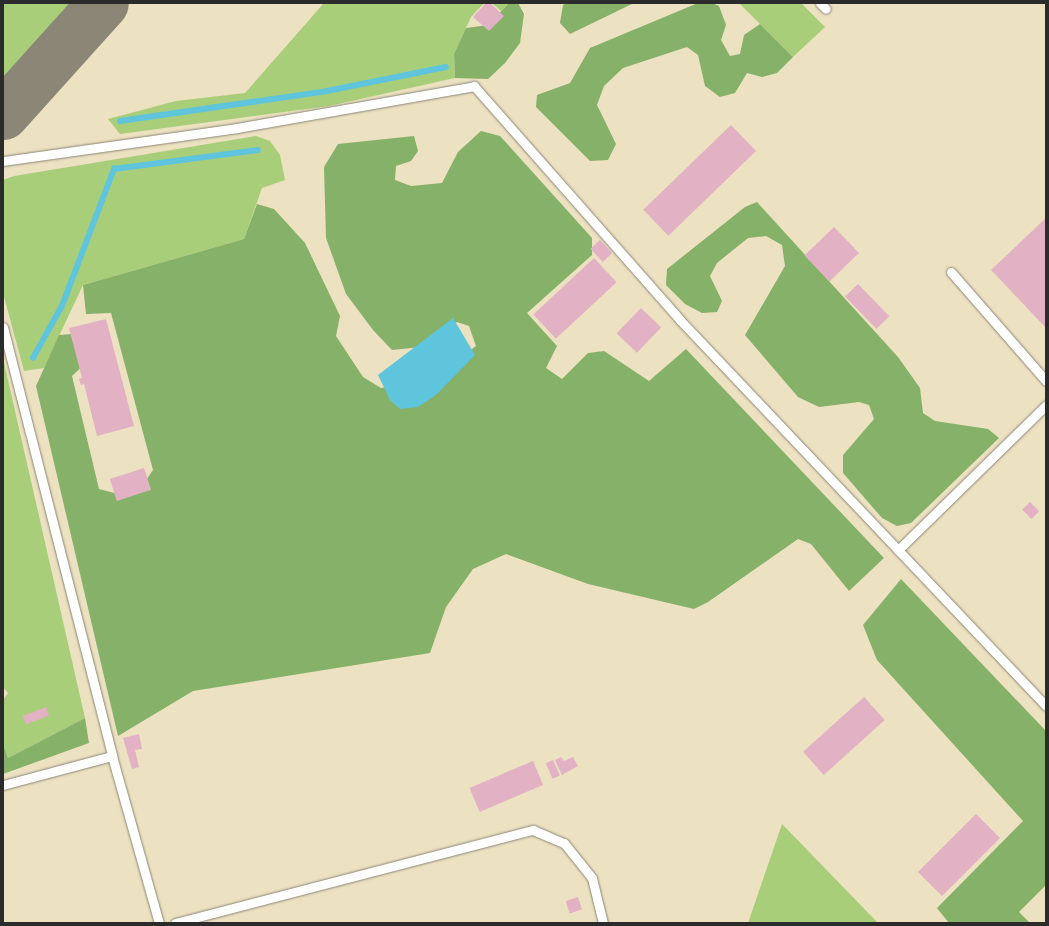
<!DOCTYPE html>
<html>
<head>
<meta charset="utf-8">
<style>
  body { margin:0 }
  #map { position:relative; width:1049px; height:926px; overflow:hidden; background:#ece1c0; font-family:"Shantell Sans",sans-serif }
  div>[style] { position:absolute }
  .green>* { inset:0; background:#a8ce79 }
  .forest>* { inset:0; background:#86b169 }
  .water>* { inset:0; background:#5fc5dc }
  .stream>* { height:5.5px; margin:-2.75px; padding:0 2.75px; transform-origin:2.75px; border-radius:2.75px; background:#5fc5dc }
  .taxiway>* { height:51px; margin:-25.5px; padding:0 25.5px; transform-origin:25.5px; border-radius:25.5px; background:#8c8676 }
  .building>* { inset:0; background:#e2b2c4; transform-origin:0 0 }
  .roads { filter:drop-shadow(0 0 1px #8c8676) drop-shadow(0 0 1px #8c8676) }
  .service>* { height:9px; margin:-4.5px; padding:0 4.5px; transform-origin:4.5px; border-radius:4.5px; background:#fff }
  span { translate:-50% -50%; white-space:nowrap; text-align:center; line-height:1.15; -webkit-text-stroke:3.5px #fdfcf7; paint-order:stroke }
  .frame { position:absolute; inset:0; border:4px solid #2b2b2b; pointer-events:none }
</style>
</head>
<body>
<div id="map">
  <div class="green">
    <i style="clip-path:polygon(3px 3px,72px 3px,3px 79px)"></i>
    <i style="clip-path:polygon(324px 3px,484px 3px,471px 17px,454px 54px,455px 78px,329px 106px,120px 134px,108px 119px,176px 101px,245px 93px)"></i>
    <i style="clip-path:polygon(492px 3px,509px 3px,501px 11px)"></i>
    <i style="clip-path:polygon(739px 3px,801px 3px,825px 27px,793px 57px)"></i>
    <i style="clip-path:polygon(256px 136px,270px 141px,280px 155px,285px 180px,262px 188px,244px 239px,83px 285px,44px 368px,24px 371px,3px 293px,3px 180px,14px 176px)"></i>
    <i style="clip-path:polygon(3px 358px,85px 718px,8px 758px,3px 744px,3px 700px,8px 693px,3px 687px)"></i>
    <i style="clip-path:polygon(782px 824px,878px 923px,748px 923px)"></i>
  </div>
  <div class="forest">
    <i style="clip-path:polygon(509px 3px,518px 3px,524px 14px,520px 43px,505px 63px,488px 79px,455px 78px,454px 54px,466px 28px,488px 25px)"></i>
    <i style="clip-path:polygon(567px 3px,634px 3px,570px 34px,560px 23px,563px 5px)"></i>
    <i style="clip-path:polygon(698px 3px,712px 3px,719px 6px,726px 25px,721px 40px,730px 56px,740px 54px,744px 35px,760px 24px,793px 57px,777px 73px,762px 77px,747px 73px,735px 93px,720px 97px,705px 86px,698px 55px,687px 47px,623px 68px,604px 86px,597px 105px,616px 144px,608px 160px,590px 161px,536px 107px,537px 95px,570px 83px,590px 48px)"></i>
    <i style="clip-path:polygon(481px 131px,500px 136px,592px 238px,592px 255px,527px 313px,557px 346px,546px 368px,562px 379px,588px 353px,604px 351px,649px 381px,686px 349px,884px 558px,849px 591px,811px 544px,798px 539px,708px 602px,694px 609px,588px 584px,506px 554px,473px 569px,446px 607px,430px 653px,193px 691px,118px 736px,36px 386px,59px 335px,85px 333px,88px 361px,72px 376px,99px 489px,126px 496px,142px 486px,153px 470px,111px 313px,86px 314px,83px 285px,244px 239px,257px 204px,274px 209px,305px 243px,340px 316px,336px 336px,363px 377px,381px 388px,432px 379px,476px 346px,469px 326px,457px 322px,431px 346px,392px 350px,373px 330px,346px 294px,326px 238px,324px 167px,338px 144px,414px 136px,418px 151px,411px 161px,396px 166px,395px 180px,411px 186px,442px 183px,458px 152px)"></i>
    <i style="clip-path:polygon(757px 202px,898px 357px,920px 388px,923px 413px,935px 421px,988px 429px,999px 438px,911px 523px,897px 526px,882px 518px,843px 473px,843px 455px,874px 419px,869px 405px,859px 402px,819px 407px,798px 397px,745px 335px,785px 266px,782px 245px,766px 236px,748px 238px,717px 263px,710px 276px,722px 301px,717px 312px,702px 313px,685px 304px,666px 285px,667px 269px,745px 207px)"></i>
    <i style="clip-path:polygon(901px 579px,1046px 731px,1046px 885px,1019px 912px,1030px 923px,949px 923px,937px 908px,1023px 821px,877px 660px,863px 625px)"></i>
    <i style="clip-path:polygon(85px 718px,89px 743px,3px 774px,3px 744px,8px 758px)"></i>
  </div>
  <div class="water">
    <i style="clip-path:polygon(453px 318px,475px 355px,436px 395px,418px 407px,400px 409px,390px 400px,378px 375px)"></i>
  </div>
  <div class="stream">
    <i style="left:120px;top:121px;width:209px;rotate:-8.2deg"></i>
    <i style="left:327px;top:91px;width:121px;rotate:-11.4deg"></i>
    <i style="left:33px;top:358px;width:60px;rotate:-60.9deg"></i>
    <i style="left:62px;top:306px;width:147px;rotate:-69.2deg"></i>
    <i style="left:114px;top:169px;width:145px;rotate:-7.5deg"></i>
  </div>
  <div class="taxiway">
    <i style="left:3px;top:114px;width:149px;rotate:-48deg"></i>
  </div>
  <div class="building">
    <i style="clip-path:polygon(486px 3px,490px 3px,504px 16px,489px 31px,473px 17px)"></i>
    <i style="left:731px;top:125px;width:36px;height:122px;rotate:46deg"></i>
    <i style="clip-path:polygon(1046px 218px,1046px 328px,991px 270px)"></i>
    <i style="left:834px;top:227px;width:36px;height:41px;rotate:46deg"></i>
    <i style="left:600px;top:240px;width:18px;height:13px;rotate:47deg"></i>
    <i style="left:594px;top:258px;width:33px;height:83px;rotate:47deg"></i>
    <i style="left:858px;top:284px;width:45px;height:18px;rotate:46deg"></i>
    <i style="left:641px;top:308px;width:28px;height:35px;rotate:44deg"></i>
    <i style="clip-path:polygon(106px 319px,134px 426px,97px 436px,84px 384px,81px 385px,79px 379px,82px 378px,69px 328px)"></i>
    <i style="left:144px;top:468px;width:23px;height:36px;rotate:72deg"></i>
    <i style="left:1030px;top:502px;width:13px;height:11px;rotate:45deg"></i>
    <i style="left:864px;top:697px;width:31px;height:82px;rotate:48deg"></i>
    <i style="left:46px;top:707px;width:9px;height:25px;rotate:69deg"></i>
    <i style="clip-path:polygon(139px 734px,142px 749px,135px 750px,139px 767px,132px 769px,123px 738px)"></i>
    <i style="clip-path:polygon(561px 757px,564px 761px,573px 757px,578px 766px,562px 775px,555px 760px)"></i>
    <i style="left:553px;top:760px;width:17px;height:8px;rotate:66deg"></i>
    <i style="left:533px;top:761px;width:26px;height:69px;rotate:67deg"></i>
    <i style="left:976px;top:814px;width:34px;height:82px;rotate:45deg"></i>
    <i style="left:578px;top:897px;width:13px;height:13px;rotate:72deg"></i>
  </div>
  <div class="roads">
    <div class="service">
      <i style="left:820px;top:3px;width:8px;rotate:45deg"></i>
      <i style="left:3px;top:161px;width:236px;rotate:-8deg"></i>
      <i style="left:237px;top:128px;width:241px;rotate:-10deg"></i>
      <i style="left:474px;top:86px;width:312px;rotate:48.6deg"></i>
      <i style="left:680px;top:320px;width:532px;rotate:46.52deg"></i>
      <i style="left:951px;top:272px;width:145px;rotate:48.9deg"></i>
      <i style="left:3px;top:327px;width:443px;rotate:75.7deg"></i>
      <i style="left:898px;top:550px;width:207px;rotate:-44.4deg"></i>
      <i style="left:3px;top:785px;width:113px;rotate:-14.9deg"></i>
      <i style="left:112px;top:756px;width:173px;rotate:74.3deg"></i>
      <i style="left:175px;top:923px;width:370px;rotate:-14.6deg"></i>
      <i style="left:533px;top:830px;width:34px;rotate:23deg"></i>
      <i style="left:564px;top:843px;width:45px;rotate:51.3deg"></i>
      <i style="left:592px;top:878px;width:46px;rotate:76.3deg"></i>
    </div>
  </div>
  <div class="frame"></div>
</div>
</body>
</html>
